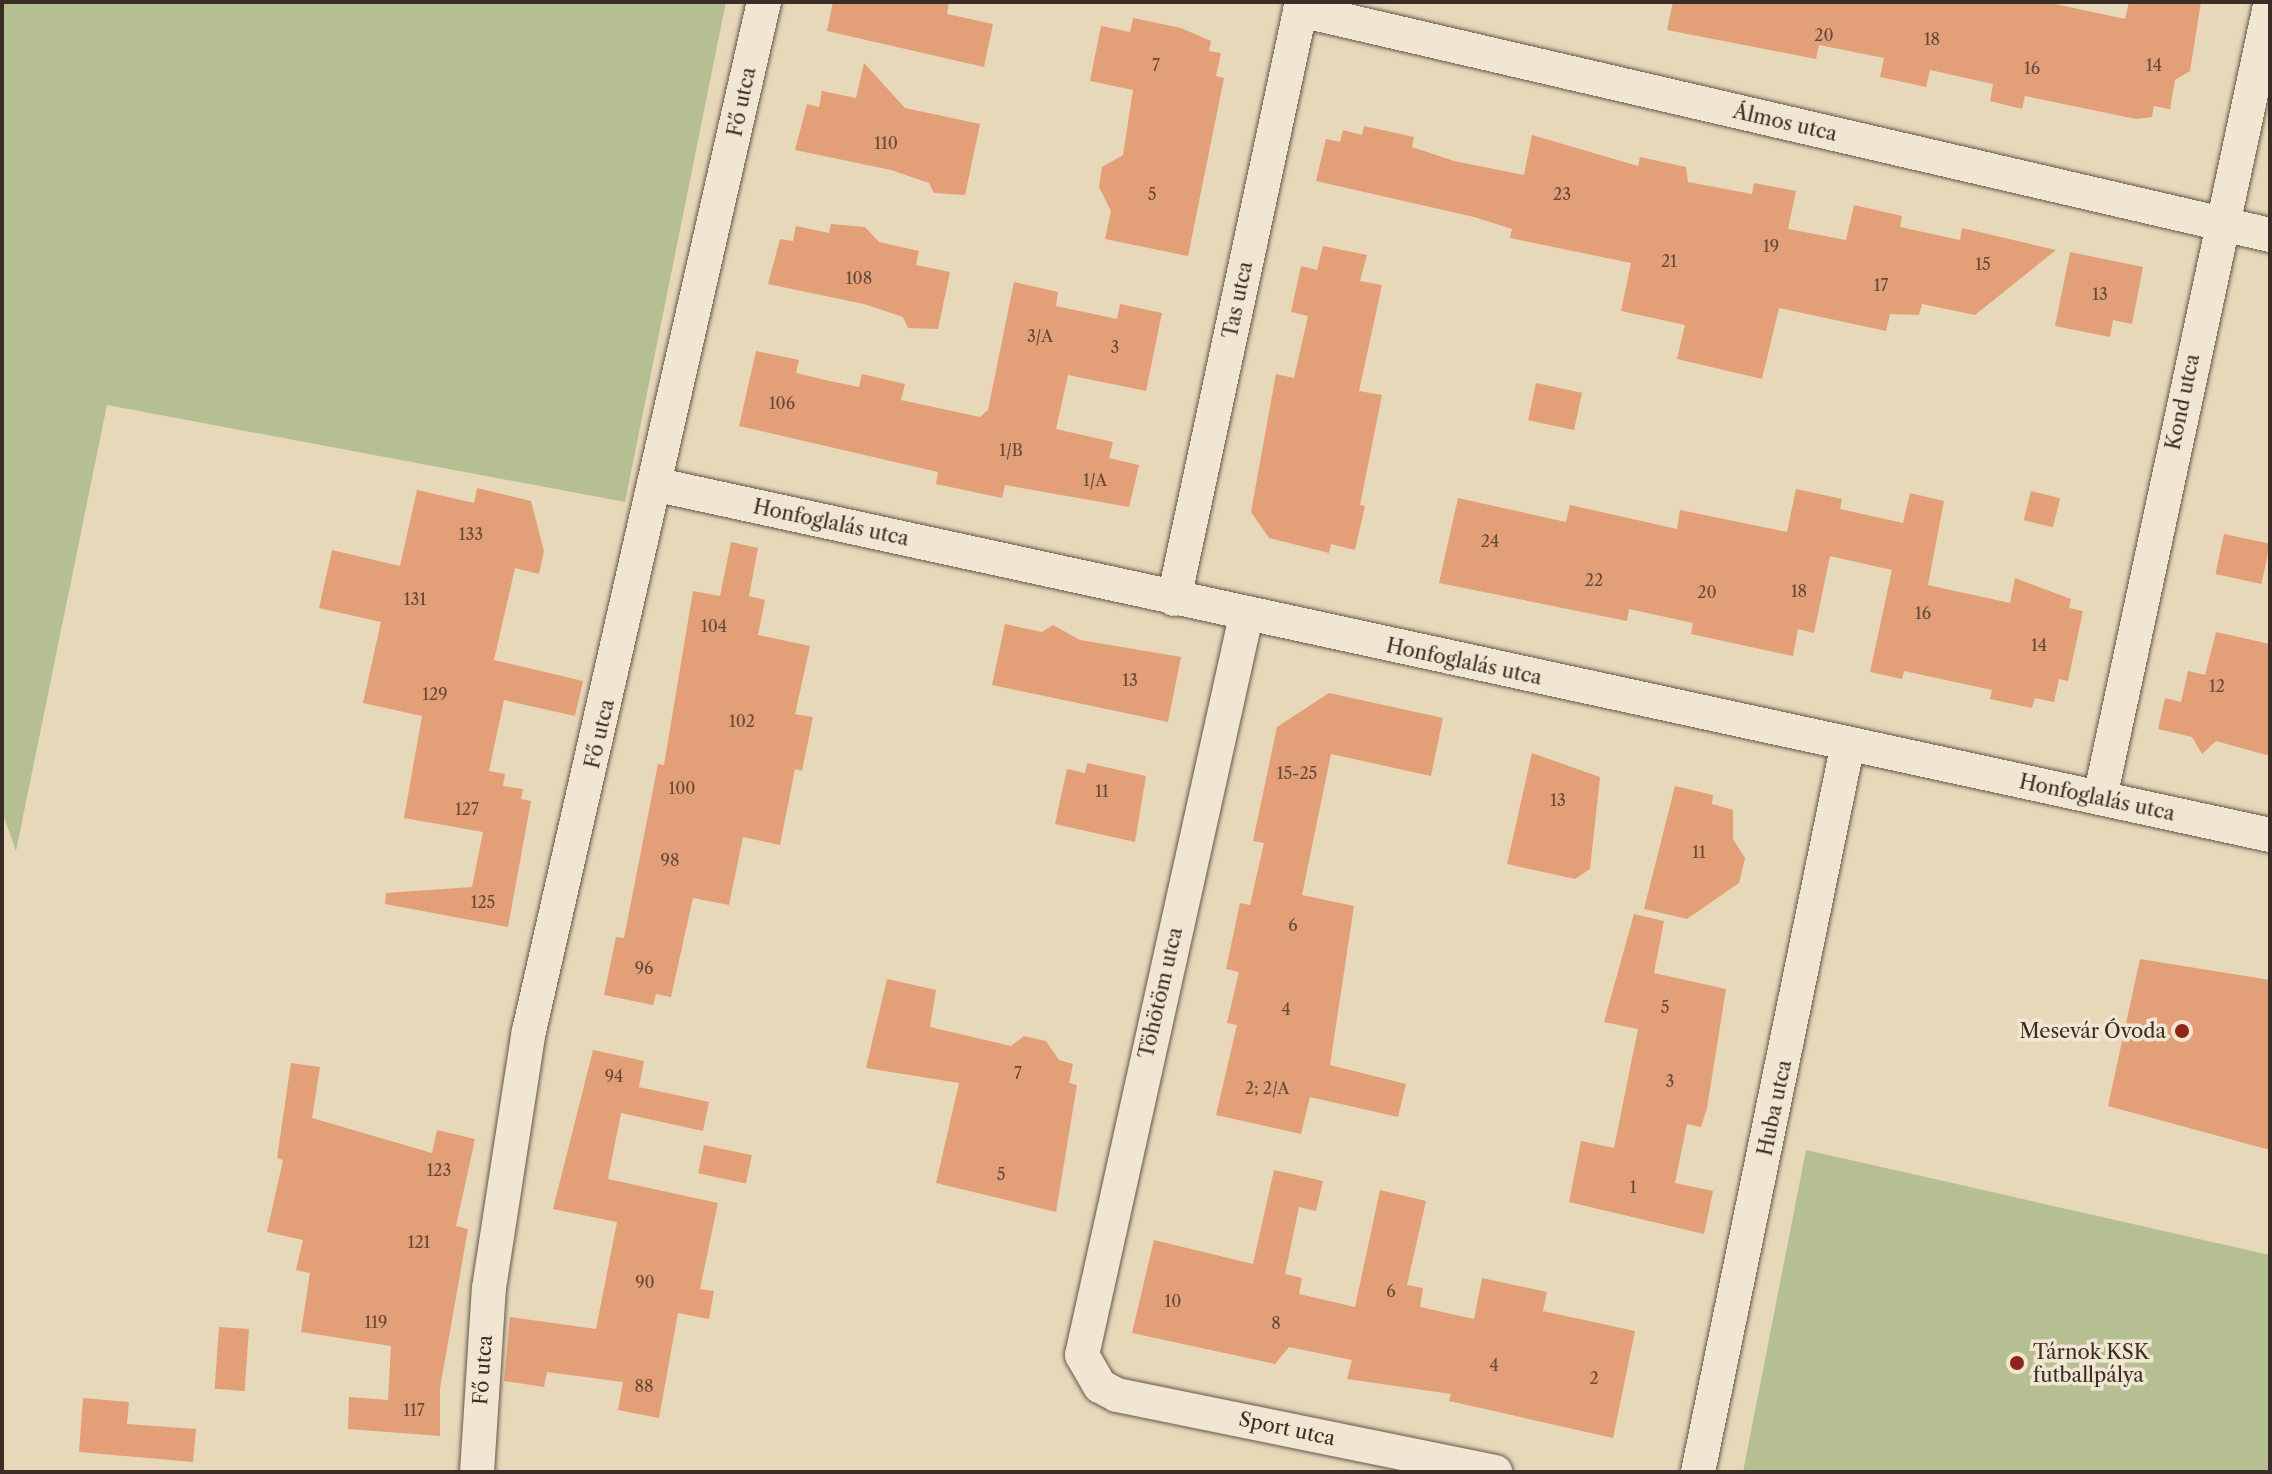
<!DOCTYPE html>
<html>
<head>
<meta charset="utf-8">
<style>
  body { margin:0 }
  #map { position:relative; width:2272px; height:1474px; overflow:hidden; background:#e8d8ba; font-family:"Libre Caslon Text",serif }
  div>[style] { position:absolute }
  .green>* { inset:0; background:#b5bf91 }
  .building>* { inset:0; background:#e39f77; transform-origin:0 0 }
  .roads { filter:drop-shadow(0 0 2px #65584b) drop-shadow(0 0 2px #65584b) }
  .minor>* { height:34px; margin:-17px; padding:0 17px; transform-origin:17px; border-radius:17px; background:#f0e6d2 }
  .dots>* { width:22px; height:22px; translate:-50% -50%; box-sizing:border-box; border:4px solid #f0e6d2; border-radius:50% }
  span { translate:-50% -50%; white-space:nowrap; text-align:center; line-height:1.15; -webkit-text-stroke:7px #f0e6d2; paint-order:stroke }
  .number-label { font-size:16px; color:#644a3a }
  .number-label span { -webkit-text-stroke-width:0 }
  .street-label { font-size:20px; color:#392d26 }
  .poi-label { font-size:20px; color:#392d26 }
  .right { translate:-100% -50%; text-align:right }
  .left { translate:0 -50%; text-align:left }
  .frame { position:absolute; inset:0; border:4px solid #392d26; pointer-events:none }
</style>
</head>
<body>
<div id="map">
  <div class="green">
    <i style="clip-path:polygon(2px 2px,726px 2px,625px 502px,107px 405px,16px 851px,2px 812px)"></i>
    <i style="clip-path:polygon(1806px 1150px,2270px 1255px,2270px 1472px,1743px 1472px)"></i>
  </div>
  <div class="building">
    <i style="clip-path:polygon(833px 2px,949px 2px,947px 14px,993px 24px,984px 67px,827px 31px)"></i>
    <i style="clip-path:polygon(1673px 2px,2046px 2px,2125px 19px,2129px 2px,2201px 2px,2190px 71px,2175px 80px,2170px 109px,2154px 106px,2152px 117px,2136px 119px,2025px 96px,2022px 109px,1990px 101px,1993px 84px,1930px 70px,1926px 87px,1880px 77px,1884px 58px,1819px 45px,1816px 59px,1667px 30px)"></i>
    <i style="clip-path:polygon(1133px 18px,1181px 28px,1211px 41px,1209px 51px,1221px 53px,1216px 76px,1224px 78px,1188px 256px,1105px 239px,1111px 211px,1099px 187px,1102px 167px,1123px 155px,1133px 90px,1090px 81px,1101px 26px,1130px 32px)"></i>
    <i style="clip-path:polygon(864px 63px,905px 108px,980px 124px,965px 195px,934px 193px,929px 183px,891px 170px,795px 150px,807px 104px,819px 107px,822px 91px,856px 98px)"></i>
    <i style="clip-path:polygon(1364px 126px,1414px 137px,1412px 147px,1454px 161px,1524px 175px,1532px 135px,1638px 166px,1640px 157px,1686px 167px,1688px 182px,1752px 194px,1754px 183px,1796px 191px,1788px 229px,1846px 240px,1854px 205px,1902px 216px,1900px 227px,1960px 240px,1962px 228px,2056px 250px,1975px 315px,1922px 304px,1919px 315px,1890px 314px,1886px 331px,1779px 308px,1762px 379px,1677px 359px,1685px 325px,1621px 311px,1631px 263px,1510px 238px,1512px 229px,1474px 217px,1316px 181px,1326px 139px,1340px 142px,1343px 130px,1362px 135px)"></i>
    <i style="clip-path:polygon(831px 224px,865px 227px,879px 242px,919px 251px,916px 265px,950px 272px,938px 329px,908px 328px,903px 317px,864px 304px,768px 284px,780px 239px,793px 241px,796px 226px,829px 233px)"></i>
    <i style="clip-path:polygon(1323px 246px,1367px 255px,1360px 281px,1382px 285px,1359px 391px,1382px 395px,1360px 505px,1365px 506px,1355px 550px,1331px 544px,1329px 553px,1269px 538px,1251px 512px,1276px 374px,1294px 378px,1308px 316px,1291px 312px,1301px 266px,1317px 270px)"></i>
    <i style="clip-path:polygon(2070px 252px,2143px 267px,2132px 324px,2113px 320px,2110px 337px,2055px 326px)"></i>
    <i style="clip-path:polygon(1014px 282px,1058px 292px,1056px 306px,1084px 312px,1117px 319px,1120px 304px,1162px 313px,1146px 391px,1068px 375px,1056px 429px,1113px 442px,1109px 458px,1139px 465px,1129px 507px,1005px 485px,1002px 498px,936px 484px,938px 472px,739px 426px,756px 351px,799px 360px,796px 373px,825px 380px,859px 387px,862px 374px,905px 384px,901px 400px,980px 417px,988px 410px)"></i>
    <i style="left:1536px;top:383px;width:47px;height:38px;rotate:12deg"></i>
    <i style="clip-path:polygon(477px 488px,531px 501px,544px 551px,539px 574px,515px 568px,494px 660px,583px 681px,575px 716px,504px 700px,489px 771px,505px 774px,503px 786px,523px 789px,521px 799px,531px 801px,508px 927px,385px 904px,386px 893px,472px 887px,483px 832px,404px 818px,422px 716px,363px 703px,381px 622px,319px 608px,332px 550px,400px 566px,417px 490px,474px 503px)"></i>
    <i style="clip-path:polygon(1796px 489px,1842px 499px,1840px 509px,1903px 523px,1910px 493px,1944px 501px,1928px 585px,2010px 603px,2015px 578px,2071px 599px,2069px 608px,2083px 611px,2068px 681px,2059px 679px,2054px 702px,2035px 698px,2032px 708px,1990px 699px,1992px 690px,1904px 671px,1902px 679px,1870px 672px,1892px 570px,1830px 556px,1814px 633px,1798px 629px,1793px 656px,1691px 634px,1693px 623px,1629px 609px,1627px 621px,1439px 583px,1458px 498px,1566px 522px,1570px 505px,1677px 529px,1680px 510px,1787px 532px)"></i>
    <i style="left:2031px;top:491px;width:30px;height:30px;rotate:14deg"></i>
    <i style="left:2224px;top:534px;width:47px;height:41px;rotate:12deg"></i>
    <i style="clip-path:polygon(731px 542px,758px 548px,749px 596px,765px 600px,758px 635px,810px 646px,795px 714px,813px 717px,802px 771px,795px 769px,780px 845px,743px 837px,729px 905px,693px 898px,671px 997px,656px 994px,653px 1005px,604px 995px,616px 937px,624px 938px,658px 764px,664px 765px,693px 591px,720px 596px)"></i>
    <i style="clip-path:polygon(1005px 624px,1042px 632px,1053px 625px,1080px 640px,1181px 657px,1168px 722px,992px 685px)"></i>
    <i style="clip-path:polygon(2216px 632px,2270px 644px,2270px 756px,2216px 741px,2202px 754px,2192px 737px,2158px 729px,2165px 698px,2181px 702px,2188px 671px,2205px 675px)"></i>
    <i style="clip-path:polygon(1329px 693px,1443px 718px,1431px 776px,1331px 754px,1302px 895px,1354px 906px,1330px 1065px,1406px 1084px,1398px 1117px,1310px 1097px,1301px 1134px,1216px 1115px,1237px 1025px,1227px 1023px,1239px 972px,1226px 969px,1240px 903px,1250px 905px,1264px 843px,1253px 841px,1277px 727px)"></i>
    <i style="clip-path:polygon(1532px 753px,1600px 777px,1590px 869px,1575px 879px,1507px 864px)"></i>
    <i style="clip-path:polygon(1087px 763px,1146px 776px,1135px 842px,1055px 824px,1067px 769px,1085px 773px)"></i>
    <i style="clip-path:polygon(1675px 786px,1713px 795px,1712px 804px,1733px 810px,1733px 839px,1745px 858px,1739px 883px,1687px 919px,1644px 909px)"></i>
    <i style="clip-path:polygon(1634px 914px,1664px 921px,1654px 973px,1726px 989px,1707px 1108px,1701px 1127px,1687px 1124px,1675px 1183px,1713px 1191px,1704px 1234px,1569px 1202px,1581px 1141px,1614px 1148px,1638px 1029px,1604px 1022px)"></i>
    <i style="clip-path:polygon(2140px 959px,2270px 980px,2270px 1150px,2108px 1106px)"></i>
    <i style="clip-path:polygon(887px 979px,936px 990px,930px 1027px,1011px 1046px,1024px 1036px,1046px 1041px,1059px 1060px,1073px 1064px,1069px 1083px,1077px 1085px,1056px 1212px,936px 1183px,959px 1083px,866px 1068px)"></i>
    <i style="clip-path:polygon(593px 1050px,644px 1061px,639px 1087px,709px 1102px,703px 1131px,621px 1113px,608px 1179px,718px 1203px,700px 1289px,714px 1291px,709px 1319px,678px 1313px,659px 1418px,618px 1410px,623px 1382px,547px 1372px,544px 1387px,504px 1381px,510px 1317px,596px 1329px,617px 1222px,553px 1209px)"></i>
    <i style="clip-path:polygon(291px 1063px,320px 1067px,312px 1118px,432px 1153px,437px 1130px,475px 1139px,456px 1226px,468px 1229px,440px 1388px,440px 1436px,348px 1429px,349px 1397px,388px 1400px,391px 1346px,301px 1332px,310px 1273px,296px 1270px,303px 1240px,267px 1232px,283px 1160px,277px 1158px)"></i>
    <i style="left:704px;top:1145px;width:49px;height:29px;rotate:12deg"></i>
    <i style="clip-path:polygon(1274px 1170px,1323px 1181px,1316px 1211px,1299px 1207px,1285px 1274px,1302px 1278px,1299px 1294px,1355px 1307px,1380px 1190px,1426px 1201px,1407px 1285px,1423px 1288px,1420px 1307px,1474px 1319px,1482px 1278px,1547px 1292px,1543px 1311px,1635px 1331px,1613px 1438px,1449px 1401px,1451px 1394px,1347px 1379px,1352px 1360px,1289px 1347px,1275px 1364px,1132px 1333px,1154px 1240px,1253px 1264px)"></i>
    <i style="left:219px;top:1327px;width:30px;height:62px;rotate:4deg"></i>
    <i style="clip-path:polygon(83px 1398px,129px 1402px,127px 1424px,196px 1429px,193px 1462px,79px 1452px)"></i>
  </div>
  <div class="roads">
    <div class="minor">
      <i style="left:1300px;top:10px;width:996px;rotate:13.06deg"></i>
      <i style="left:658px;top:485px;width:1650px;rotate:12.25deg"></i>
      <i style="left:1174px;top:599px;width:611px;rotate:-77.9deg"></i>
      <i style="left:1246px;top:616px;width:757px;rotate:102.51deg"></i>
      <i style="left:1082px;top:1355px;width:36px;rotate:60deg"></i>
      <i style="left:1100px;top:1386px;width:19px;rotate:28deg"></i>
      <i style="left:1117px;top:1395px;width:386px;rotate:11.5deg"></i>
      <i style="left:2100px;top:798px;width:810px;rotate:-77.89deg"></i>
      <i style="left:477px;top:1472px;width:184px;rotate:-86.3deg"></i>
      <i style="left:489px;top:1288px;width:260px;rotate:-81.2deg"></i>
      <i style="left:529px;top:1031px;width:1055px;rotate:-77.14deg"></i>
      <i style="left:1698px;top:1472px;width:744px;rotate:-78.37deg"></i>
    </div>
  </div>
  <div class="dots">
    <i style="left:2182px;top:1031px;background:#8f2418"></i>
    <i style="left:2017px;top:1363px;background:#8f2418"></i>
  </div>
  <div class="number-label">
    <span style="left:1824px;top:35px">20</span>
    <span style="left:1932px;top:39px">18</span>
    <span style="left:1156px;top:65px">7</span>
    <span style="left:2154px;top:65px">14</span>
    <span style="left:2032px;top:68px">16</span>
    <span style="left:886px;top:143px">110</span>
    <span style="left:1152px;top:194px">5</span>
    <span style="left:1562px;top:194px">23</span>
    <span style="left:1771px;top:246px">19</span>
    <span style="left:1669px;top:261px">21</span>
    <span style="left:1983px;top:264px">15</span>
    <span style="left:859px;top:278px">108</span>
    <span style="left:1881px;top:285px">17</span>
    <span style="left:2100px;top:294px">13</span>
    <span style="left:1040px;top:336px">3/A</span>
    <span style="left:1115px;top:347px">3</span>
    <span style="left:782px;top:403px">106</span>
    <span style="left:1011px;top:450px">1/B</span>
    <span style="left:1095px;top:480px">1/A</span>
    <span style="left:471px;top:534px">133</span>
    <span style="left:1490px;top:541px">24</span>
    <span style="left:1594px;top:580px">22</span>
    <span style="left:1799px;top:591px">18</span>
    <span style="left:1707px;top:592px">20</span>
    <span style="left:415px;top:599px">131</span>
    <span style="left:1923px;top:613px">16</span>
    <span style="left:714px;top:626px">104</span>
    <span style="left:2039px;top:645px">14</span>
    <span style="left:1130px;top:680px">13</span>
    <span style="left:2217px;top:686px">12</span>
    <span style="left:435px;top:694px">129</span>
    <span style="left:742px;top:721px">102</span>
    <span style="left:1297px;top:773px">15-25</span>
    <span style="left:682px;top:788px">100</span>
    <span style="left:1102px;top:791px">11</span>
    <span style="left:1558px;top:800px">13</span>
    <span style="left:467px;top:809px">127</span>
    <span style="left:1699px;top:852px">11</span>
    <span style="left:670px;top:860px">98</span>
    <span style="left:483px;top:902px">125</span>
    <span style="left:1293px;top:925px">6</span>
    <span style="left:644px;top:968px">96</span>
    <span style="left:1665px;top:1007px">5</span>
    <span style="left:1286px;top:1009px">4</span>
    <span style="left:1018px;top:1073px">7</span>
    <span style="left:614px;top:1076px">94</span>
    <span style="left:1670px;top:1081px">3</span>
    <span style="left:1267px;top:1088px">2; 2/A</span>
    <span style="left:439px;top:1170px">123</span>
    <span style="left:1001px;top:1174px">5</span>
    <span style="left:1633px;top:1187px">1</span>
    <span style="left:419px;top:1242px">121</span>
    <span style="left:645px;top:1282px">90</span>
    <span style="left:1391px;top:1291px">6</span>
    <span style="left:1173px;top:1301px">10</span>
    <span style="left:376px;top:1322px">119</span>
    <span style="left:1276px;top:1323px">8</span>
    <span style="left:1494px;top:1365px">4</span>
    <span style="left:1594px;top:1378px">2</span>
    <span style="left:644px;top:1386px">88</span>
    <span style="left:414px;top:1410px">117</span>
  </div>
  <div class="street-label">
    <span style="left:742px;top:102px;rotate:-78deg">Fő utca</span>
    <span style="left:1785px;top:123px;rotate:13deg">Álmos utca</span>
    <span style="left:1238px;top:300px;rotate:-78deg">Tas utca</span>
    <span style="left:2183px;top:402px;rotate:-78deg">Kond utca</span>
    <span style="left:831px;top:523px;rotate:12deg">Honfoglalás utca</span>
    <span style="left:1464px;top:662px;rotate:12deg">Honfoglalás utca</span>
    <span style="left:600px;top:734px;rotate:-77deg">Fő utca</span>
    <span style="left:2097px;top:798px;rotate:12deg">Honfoglalás utca</span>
    <span style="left:1161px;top:993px;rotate:-77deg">Töhötöm utca</span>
    <span style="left:1775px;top:1108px;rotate:-78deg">Huba utca</span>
    <span style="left:483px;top:1370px;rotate:-86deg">Fő utca</span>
    <span style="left:1287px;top:1429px;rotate:12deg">Sport utca</span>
  </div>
  <div class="poi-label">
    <span class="right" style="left:2166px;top:1031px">Mesevár Óvoda</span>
    <span class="left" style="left:2033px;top:1364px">Tárnok KSK<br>futballpálya</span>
  </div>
  <div class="frame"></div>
</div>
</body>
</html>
